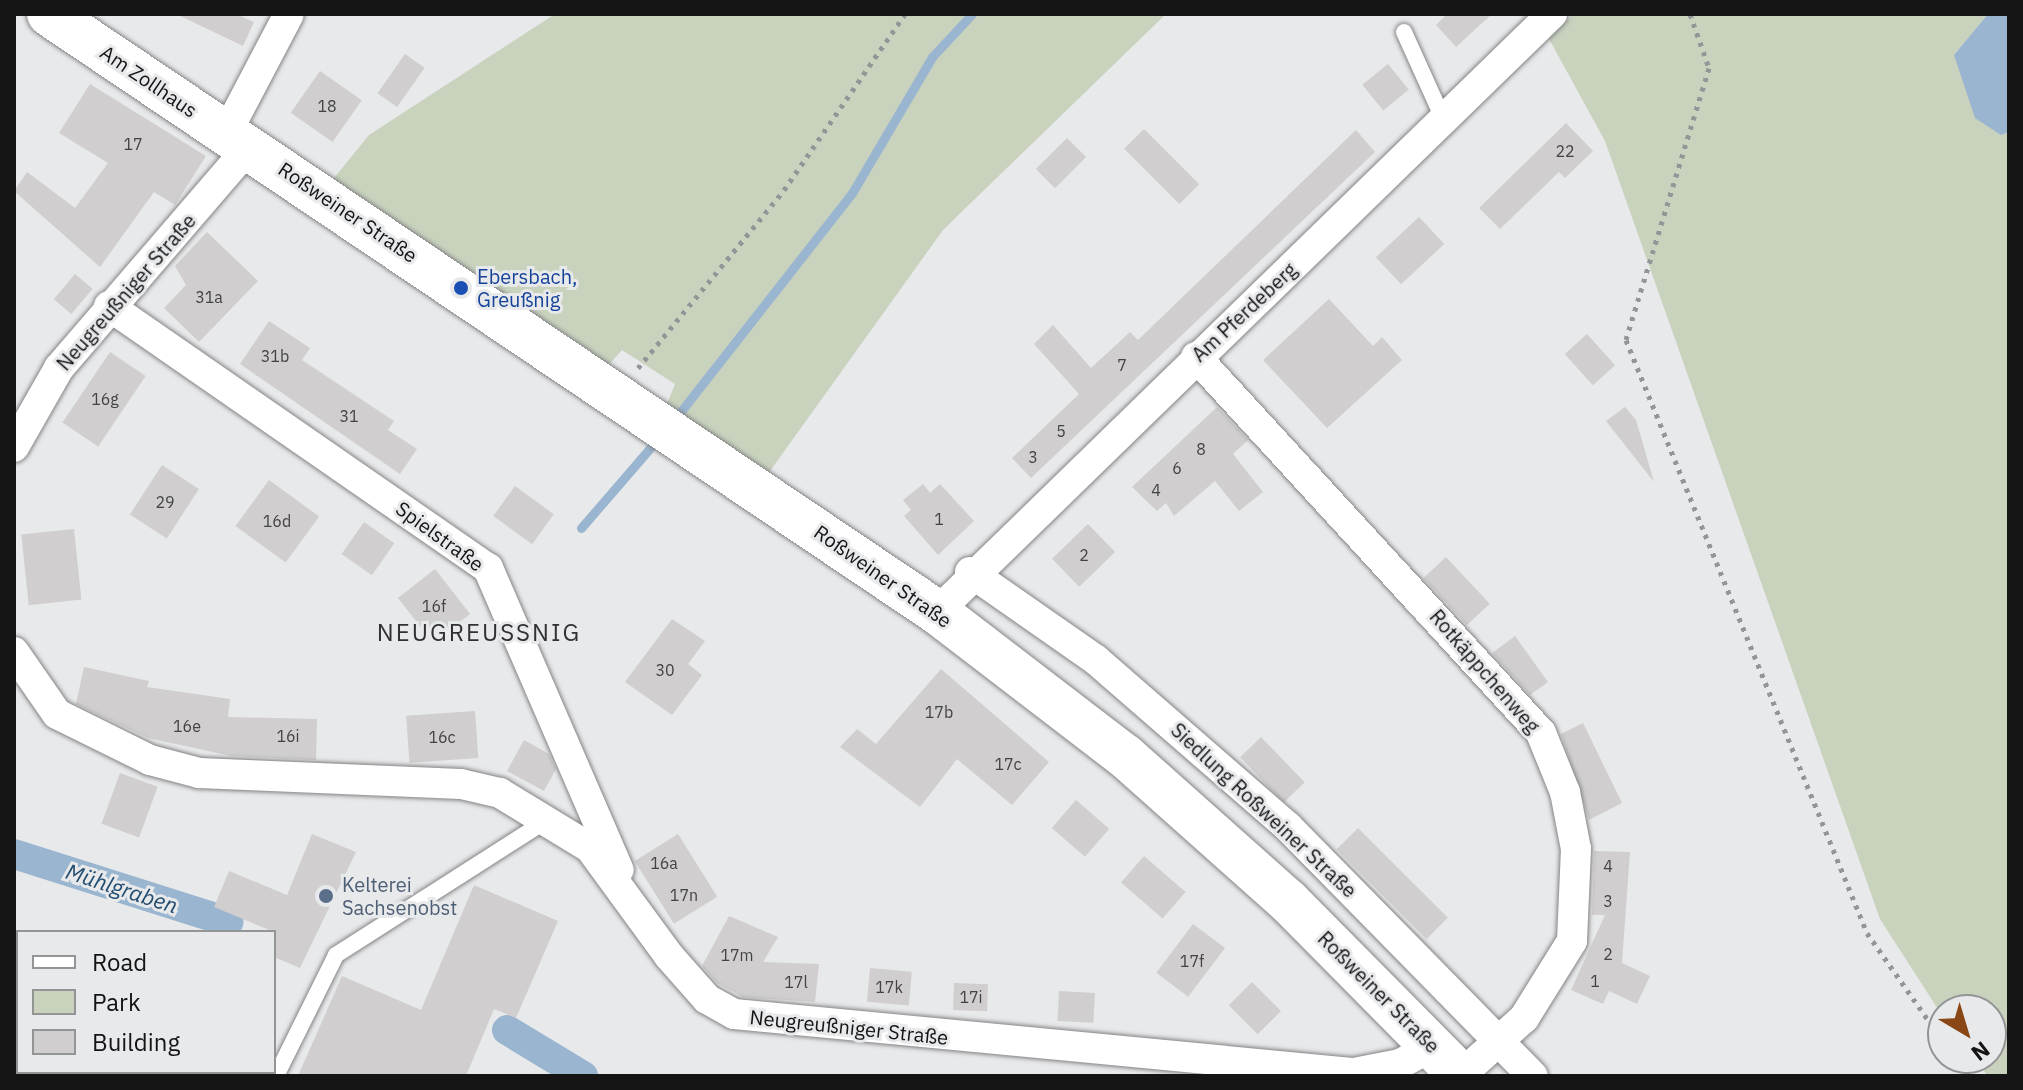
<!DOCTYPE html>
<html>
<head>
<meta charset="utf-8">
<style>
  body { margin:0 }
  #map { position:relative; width:2023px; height:1090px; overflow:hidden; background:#e8e9eb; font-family:"IBM Plex Sans",sans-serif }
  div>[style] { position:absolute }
  .green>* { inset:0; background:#c8d2bd }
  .water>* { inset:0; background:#9ab5cf }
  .stream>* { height:9px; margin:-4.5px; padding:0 4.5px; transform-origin:4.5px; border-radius:4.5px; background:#9ab5cf }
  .canal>* { height:30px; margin:-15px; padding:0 15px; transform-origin:15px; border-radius:15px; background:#9ab5cf }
  .building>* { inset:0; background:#d0cecf; transform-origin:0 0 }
  .path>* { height:5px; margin-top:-2.5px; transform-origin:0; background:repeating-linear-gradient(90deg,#949596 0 4px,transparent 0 10px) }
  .roads { filter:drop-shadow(0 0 2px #848486) drop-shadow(0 0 2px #848486) }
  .service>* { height:16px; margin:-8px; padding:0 8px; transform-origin:8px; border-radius:8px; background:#fff }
  .minor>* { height:30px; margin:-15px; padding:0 15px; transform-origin:15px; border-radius:15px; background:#fff }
  .secondary>* { height:44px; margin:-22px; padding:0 22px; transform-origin:22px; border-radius:22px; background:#fff }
  .dots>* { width:22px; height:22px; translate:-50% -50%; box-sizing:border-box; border:4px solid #e8e9eb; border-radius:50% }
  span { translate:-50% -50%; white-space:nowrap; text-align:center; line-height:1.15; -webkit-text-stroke:6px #e8e9eb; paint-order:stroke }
  .number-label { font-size:16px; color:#434244 }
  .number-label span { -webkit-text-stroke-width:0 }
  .street-label { font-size:20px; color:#141415 }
  .transit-label { font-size:20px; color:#164399 }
  .left { translate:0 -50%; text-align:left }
  .service-label { font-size:20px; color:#4e5e75 }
  .water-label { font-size:22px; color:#224c70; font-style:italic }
  .quarter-label { font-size:24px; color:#313133; letter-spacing:2px }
  .frame { position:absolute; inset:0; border:16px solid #141415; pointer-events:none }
  .legend { position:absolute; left:16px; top:930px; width:260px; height:144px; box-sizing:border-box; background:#e8e9eb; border:2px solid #939495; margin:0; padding:10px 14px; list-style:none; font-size:24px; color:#141415 }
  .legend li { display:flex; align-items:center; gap:16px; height:40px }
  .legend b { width:40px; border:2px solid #939495 }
  .north { position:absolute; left:1927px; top:994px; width:80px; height:80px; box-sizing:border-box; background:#e8e9eb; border:2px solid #939495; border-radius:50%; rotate:142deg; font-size:22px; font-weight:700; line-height:32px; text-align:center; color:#141415 }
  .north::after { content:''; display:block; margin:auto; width:28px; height:36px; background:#894715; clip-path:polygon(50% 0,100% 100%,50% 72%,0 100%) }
</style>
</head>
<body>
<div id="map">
  <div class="green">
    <i style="clip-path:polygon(555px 14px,1166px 14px,943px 230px,765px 478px,665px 409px,675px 384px,622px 350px,606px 368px,330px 183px,369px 135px)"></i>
    <i style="clip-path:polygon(1574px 14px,1988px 14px,1954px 55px,2001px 135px,2009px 132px,2009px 1076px,1988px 1076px,1973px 1058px,1991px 1058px,1991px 1010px,1943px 1010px,1943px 1017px,1880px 919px,1605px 141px,1548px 37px)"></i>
  </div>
  <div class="water">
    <i style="clip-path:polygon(1988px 14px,2009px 14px,2009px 132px,2001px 135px,1975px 118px,1954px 55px)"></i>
    <i style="clip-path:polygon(14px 1007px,18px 1072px,104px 1076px,14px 1076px)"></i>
  </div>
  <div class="stream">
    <i style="left:678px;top:415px;width:282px;rotate:-51.9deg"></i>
    <i style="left:852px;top:193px;width:158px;rotate:-59.5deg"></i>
    <i style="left:932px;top:57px;width:59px;rotate:-47.1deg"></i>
    <i style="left:581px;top:528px;width:115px;rotate:-49.2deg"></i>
  </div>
  <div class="canal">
    <i style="left:14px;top:854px;width:225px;rotate:17.6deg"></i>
    <i style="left:507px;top:1030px;width:89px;rotate:31.2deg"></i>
  </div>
  <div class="building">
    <i style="clip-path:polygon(176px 14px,236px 14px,254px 22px,243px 46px)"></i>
    <i style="clip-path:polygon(1447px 14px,1492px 14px,1456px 47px,1436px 25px)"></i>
    <i style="left:405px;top:54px;width:24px;height:48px;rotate:35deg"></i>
    <i style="left:1388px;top:64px;width:33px;height:33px;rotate:51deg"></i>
    <i style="left:320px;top:71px;width:51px;height:51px;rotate:35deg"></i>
    <i style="clip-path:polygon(90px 84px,206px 156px,175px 205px,154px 192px,100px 267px,14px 191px,27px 172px,75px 208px,108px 163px,59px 133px)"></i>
    <i style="clip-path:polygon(1566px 123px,1593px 151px,1565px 178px,1559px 172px,1500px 229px,1479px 208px)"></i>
    <i style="left:1144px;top:129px;width:78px;height:28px;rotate:45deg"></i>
    <i style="clip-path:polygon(1356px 130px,1375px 152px,1031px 478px,1012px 458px,1079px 394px,1034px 344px,1053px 325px,1091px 368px,1130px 332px,1138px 340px)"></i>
    <i style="left:1067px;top:138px;width:27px;height:44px;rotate:45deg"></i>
    <i style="left:1419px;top:217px;width:37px;height:59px;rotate:47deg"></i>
    <i style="clip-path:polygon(207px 232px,258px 281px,199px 342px,164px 308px,186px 285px,175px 266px)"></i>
    <i style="left:75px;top:274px;width:23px;height:33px;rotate:40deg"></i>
    <i style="clip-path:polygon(1329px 299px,1373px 346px,1382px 337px,1402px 360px,1327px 428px,1263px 360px)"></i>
    <i style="clip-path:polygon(269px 321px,310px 348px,302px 360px,394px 421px,388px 430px,417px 449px,400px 474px,240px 364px)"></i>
    <i style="left:1587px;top:334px;width:42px;height:30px;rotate:48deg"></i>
    <i style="left:110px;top:352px;width:43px;height:85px;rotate:34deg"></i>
    <i style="clip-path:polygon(1217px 407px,1248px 440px,1233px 454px,1263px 492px,1239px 511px,1215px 481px,1174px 516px,1166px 503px,1157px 511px,1132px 487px)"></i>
    <i style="clip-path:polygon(1625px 407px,1636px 420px,1654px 482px,1606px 421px)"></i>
    <i style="left:162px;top:465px;width:44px;height:59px;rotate:33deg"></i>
    <i style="left:269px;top:480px;width:62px;height:57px;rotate:36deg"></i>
    <i style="clip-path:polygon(923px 484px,930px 493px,940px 484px,974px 521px,938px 555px,904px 516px,911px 510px,903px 500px)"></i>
    <i style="left:515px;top:486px;width:48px;height:37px;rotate:36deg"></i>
    <i style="left:364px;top:522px;width:37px;height:39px;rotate:35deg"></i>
    <i style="left:1088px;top:524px;width:39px;height:50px;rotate:46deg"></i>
    <i style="left:74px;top:529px;width:71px;height:53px;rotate:84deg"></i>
    <i style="left:1446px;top:557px;width:64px;height:31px;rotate:47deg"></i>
    <i style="left:435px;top:569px;width:57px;height:47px;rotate:52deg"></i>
    <i style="clip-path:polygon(672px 619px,705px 641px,688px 664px,702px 675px,672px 715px,625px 682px)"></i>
    <i style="clip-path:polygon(1515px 636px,1548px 682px,1530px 695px,1492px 653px)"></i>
    <i style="clip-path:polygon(84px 667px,149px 681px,147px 687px,230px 699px,228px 717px,317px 719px,316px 760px,231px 756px,148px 738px,76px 704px)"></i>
    <i style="clip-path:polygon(941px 669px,1049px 762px,1012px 805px,957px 759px,920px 807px,840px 747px,857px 729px,876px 744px)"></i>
    <i style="left:475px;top:711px;width:47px;height:69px;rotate:86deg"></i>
    <i style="clip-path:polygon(1583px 723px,1622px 803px,1589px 820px,1561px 734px)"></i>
    <i style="left:1261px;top:737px;width:63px;height:29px;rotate:46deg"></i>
    <i style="clip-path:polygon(524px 740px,549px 754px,556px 769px,544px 791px,507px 771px)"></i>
    <i style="left:120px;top:773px;width:40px;height:54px;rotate:20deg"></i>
    <i style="left:1076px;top:800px;width:44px;height:37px;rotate:41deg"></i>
    <i style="left:1358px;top:828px;width:127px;height:30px;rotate:45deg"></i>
    <i style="clip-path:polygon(312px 834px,356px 852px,300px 968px,274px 957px,274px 932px,214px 907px,229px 871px,287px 895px)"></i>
    <i style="left:678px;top:834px;width:74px;height:51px;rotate:58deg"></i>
    <i style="clip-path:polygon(1594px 851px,1630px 852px,1622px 963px,1650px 976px,1637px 1004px,1609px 991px,1603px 1004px,1571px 990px,1605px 915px,1592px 915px)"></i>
    <i style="left:1144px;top:856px;width:55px;height:35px;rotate:41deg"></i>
    <i style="clip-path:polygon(474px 885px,558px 921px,516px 1018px,494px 1009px,466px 1076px,298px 1076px,342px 976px,421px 1010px)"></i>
    <i style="clip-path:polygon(729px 916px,778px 937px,763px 962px,819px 964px,815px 1002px,743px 997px,717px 983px,702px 966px)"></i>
    <i style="left:1193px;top:924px;width:40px;height:61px;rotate:37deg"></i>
    <i style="left:870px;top:968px;width:42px;height:34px;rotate:5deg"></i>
    <i style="left:1252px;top:982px;width:41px;height:33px;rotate:45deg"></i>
    <i style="left:954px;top:983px;width:34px;height:27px;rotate:2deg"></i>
    <i style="left:1059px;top:991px;width:36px;height:30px;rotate:3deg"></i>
  </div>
  <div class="path">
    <i style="left:1690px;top:14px;width:57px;rotate:70.6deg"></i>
    <i style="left:1709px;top:68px;width:284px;rotate:107deg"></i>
    <i style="left:1626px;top:340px;width:640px;rotate:67.88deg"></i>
    <i style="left:1867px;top:933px;width:132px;rotate:54.9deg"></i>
    <i style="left:638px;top:368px;width:230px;rotate:-50.6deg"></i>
    <i style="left:784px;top:190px;width:214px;rotate:-55.5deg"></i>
    <i style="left:1955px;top:1058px;width:23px;rotate:52deg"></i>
  </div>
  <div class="roads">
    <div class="service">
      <i style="left:1404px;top:32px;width:100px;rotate:65.7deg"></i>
      <i style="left:276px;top:1076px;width:135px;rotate:-63.6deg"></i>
      <i style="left:336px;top:955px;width:250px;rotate:-32.6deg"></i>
    </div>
    <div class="minor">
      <i style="left:227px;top:132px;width:133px;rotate:-62.3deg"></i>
      <i style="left:109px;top:306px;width:461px;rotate:34.7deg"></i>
      <i style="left:488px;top:568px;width:329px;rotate:66.6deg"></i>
      <i style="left:1196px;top:357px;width:510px;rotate:47.46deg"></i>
      <i style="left:1541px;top:733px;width:64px;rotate:67.9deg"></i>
      <i style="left:1565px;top:792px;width:58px;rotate:79.1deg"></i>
      <i style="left:1576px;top:849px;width:92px;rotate:92.5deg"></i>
      <i style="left:1572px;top:941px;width:91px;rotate:121.9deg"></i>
      <i style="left:1524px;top:1018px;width:85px;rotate:137.9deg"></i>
      <i style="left:14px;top:447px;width:91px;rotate:-60.3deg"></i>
      <i style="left:59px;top:368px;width:293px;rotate:-49.3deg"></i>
      <i style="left:970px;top:572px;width:154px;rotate:34.9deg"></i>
      <i style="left:1096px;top:660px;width:254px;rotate:41deg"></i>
      <i style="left:1288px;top:827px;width:349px;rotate:45.5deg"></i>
      <i style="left:937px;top:612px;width:858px;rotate:-44.2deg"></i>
      <i style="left:14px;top:652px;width:75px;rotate:55.3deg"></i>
      <i style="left:57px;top:714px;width:104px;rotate:26.3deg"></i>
      <i style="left:150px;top:760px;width:51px;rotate:14.9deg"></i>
      <i style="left:199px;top:773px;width:262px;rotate:2.4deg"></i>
      <i style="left:461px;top:784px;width:40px;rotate:13deg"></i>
      <i style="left:500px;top:793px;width:105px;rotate:31.4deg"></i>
      <i style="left:590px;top:848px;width:134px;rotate:53.8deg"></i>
      <i style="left:669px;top:956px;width:57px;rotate:48.5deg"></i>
      <i style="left:707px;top:999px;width:31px;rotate:29deg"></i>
      <i style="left:734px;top:1014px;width:623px;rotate:5.44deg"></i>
      <i style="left:1354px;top:1073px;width:47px;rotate:-11.1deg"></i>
      <i style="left:1400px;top:1064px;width:38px;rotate:-29deg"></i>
    </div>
    <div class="secondary">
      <i style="left:49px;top:14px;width:1071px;rotate:33.96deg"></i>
      <i style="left:937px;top:612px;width:237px;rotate:37.5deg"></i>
      <i style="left:1125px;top:756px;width:218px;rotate:41.7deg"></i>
      <i style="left:1288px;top:901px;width:246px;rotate:45.3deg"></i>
    </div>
  </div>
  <div class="dots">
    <i style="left:461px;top:288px;background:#1a4fb4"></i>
    <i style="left:326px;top:896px;background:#5c6f8a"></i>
  </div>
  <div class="number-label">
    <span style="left:327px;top:106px">18</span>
    <span style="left:133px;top:144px">17</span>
    <span style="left:1565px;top:151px">22</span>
    <span style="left:209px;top:297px">31a</span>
    <span style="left:275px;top:356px">31b</span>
    <span style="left:1122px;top:365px">7</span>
    <span style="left:105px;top:399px">16g</span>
    <span style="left:349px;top:416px">31</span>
    <span style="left:1061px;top:431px">5</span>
    <span style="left:1201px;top:449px">8</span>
    <span style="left:1033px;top:457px">3</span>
    <span style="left:1177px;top:468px">6</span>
    <span style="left:1156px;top:490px">4</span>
    <span style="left:165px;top:502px">29</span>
    <span style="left:939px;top:519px">1</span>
    <span style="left:277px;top:521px">16d</span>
    <span style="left:1084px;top:555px">2</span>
    <span style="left:434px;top:606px">16f</span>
    <span style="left:665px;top:670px">30</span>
    <span style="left:939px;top:712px">17b</span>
    <span style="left:187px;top:726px">16e</span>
    <span style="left:288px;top:736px">16i</span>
    <span style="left:442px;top:737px">16c</span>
    <span style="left:1008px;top:764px">17c</span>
    <span style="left:664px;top:863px">16a</span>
    <span style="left:1608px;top:866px">4</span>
    <span style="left:684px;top:895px">17n</span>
    <span style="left:1608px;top:901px">3</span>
    <span style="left:1608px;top:954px">2</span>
    <span style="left:737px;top:955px">17m</span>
    <span style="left:1192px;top:961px">17f</span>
    <span style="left:1595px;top:981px">1</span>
    <span style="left:796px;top:982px">17l</span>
    <span style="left:889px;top:987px">17k</span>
    <span style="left:971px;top:997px">17i</span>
  </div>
  <div class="street-label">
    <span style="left:149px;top:81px;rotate:34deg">Am Zollhaus</span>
    <span style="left:348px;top:212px;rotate:34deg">Roßweiner Straße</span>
    <span style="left:126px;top:292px;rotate:-49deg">Neugreußniger Straße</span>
    <span style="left:1244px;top:312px;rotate:-43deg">Am Pferdeberg</span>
    <span style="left:440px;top:536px;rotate:36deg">Spielstraße</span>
    <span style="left:883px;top:576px;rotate:35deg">Roßweiner Straße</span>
    <span style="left:1485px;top:671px;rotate:49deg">Rotkäppchenweg</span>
    <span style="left:1264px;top:810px;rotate:43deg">Siedlung Roßweiner Straße</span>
    <span style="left:1379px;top:992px;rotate:45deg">Roßweiner Straße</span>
    <span style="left:849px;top:1027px;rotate:6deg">Neugreußniger Straße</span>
  </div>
  <div class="transit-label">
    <span class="left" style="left:477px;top:288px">Ebersbach,<br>Greußnig</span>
  </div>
  <div class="service-label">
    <span class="left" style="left:342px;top:896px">Kelterei<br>Sachsenobst</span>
  </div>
  <div class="water-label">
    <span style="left:122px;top:888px;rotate:18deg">Mühlgraben</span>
  </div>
  <div class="quarter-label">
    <span style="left:479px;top:633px">NEUGREUSSNIG</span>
  </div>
  <div class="frame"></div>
  <ul class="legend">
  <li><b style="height:10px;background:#fff"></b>Road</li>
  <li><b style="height:22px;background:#c8d2bd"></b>Park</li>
  <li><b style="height:22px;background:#d0cecf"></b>Building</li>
  </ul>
  <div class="north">N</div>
</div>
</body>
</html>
